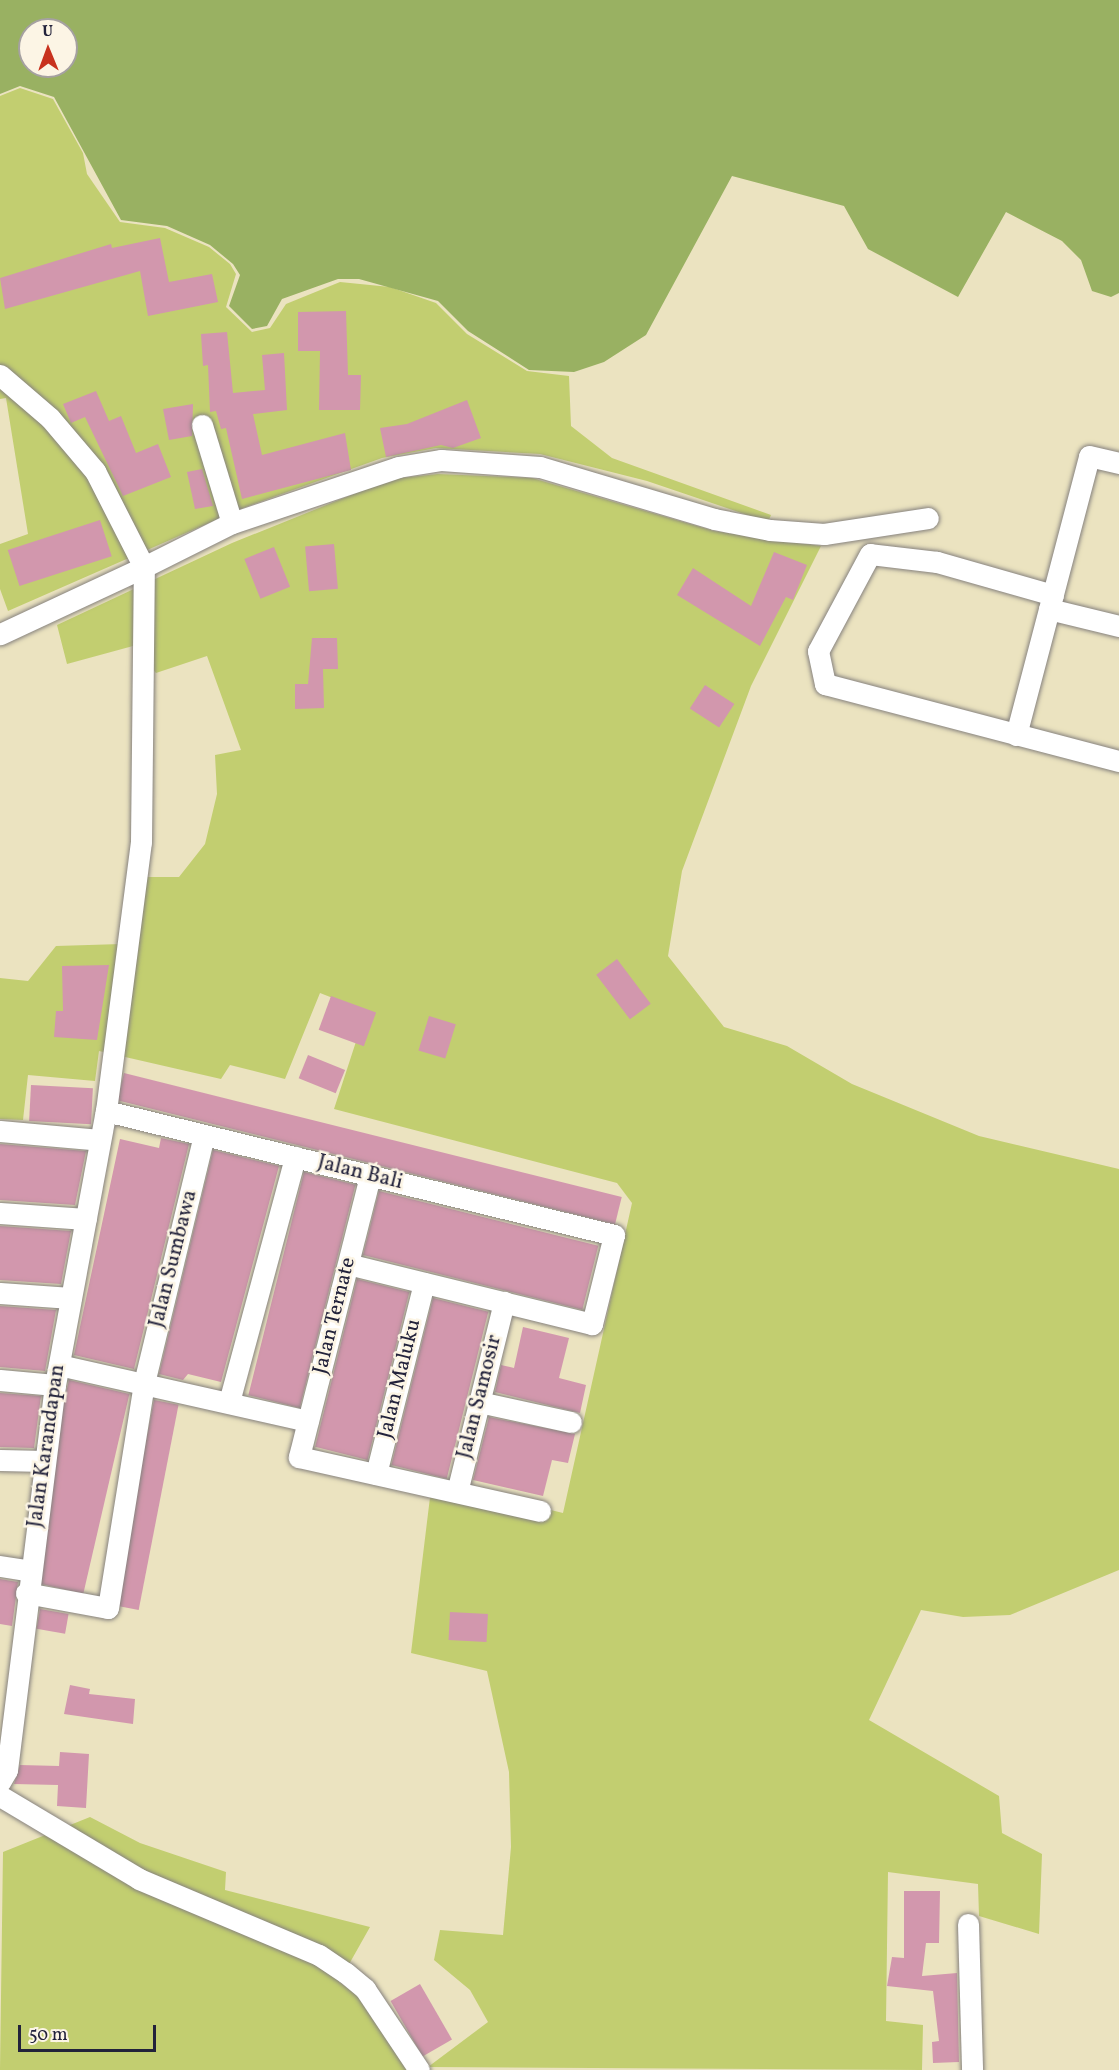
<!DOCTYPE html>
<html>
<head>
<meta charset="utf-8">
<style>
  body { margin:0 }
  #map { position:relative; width:1119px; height:2070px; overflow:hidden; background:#ebe3c0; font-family:Vollkorn,serif }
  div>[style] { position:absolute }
  .green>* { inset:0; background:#c2ce70 }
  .forest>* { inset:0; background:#99b162 }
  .building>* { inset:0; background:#d297ad; transform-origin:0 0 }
  .roads { filter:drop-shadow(0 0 2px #86827e) drop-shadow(0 0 2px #86827e) }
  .minor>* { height:21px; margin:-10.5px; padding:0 10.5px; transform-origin:10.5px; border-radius:10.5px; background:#fff }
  span { translate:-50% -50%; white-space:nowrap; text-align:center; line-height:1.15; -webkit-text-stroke:5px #fcf5e5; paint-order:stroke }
  .street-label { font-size:21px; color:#22223b }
  .north { position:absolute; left:18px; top:18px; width:60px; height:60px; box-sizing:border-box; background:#fcf5e5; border:2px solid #a5a1a1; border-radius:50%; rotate:359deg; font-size:16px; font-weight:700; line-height:24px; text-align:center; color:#22223b }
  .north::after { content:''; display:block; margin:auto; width:21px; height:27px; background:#c8321e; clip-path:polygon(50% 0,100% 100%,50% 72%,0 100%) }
  .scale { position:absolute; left:18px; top:2025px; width:138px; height:27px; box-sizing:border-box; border:3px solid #22223b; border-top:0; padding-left:8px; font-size:18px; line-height:21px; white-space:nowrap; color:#22223b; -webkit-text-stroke:4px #fcf5e5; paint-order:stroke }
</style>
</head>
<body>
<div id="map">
  <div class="green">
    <i style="clip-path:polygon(20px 88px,53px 99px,83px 153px,87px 174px,120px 222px,165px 228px,209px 247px,230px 264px,236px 274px,226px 307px,252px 332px,270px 328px,286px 304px,340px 282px,390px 287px,436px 303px,467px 334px,527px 371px,569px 376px,571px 426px,612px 458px,771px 515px,768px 522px,647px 481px,540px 454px,436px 448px,382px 458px,243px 508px,8px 611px,0 589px,0 544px,28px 534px,6px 398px,0 399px,0 96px)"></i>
    <i style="clip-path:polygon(438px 474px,532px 478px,714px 531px,821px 546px,751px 686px,682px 871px,668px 956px,724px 1027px,787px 1046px,852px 1084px,979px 1136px,1119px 1169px,1119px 1570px,1010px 1615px,963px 1617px,921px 1610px,869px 1720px,999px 1796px,1002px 1833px,1042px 1854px,1039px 1934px,979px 1916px,978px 1884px,888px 1872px,886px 2021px,923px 2025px,922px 2070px,428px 2067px,488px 2022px,470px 1990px,434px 1960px,440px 1930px,503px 1935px,511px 1847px,509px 1772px,487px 1671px,411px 1653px,432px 1481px,563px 1513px,632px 1203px,617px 1183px,334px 1109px,366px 1011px,320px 993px,285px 1079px,230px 1065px,221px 1079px,99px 1051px,95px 1081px,28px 1075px,23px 1120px,0 1119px,0 978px,28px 981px,56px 946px,121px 944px,130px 877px,179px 877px,205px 844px,217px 794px,215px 755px,241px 750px,207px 656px,156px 673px,133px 646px,67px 664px,57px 625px,232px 543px,391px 479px)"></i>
    <i style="clip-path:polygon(90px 1817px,140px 1843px,226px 1872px,225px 1890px,370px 1927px,339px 1982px,358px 1996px,407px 2070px,0 2070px,3px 1852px)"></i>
  </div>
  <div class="forest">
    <i style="clip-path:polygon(evenodd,0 0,1119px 0,1119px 293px,1111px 297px,1092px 291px,1081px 260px,1062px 241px,1006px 212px,958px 297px,868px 249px,844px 206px,732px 176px,646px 335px,604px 362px,574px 372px,529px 370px,468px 331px,438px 301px,359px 279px,338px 279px,282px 299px,267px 326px,252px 329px,229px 306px,240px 275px,233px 264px,210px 245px,167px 226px,121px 220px,54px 97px,20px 86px,0 94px,0 0,30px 30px,66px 30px,66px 66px,30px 66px,30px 30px)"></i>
  </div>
  <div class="building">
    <i style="clip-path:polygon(160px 238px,169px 282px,212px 274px,218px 302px,148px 316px,140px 271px,5px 309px,0 278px,111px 244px,112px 248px)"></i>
    <i style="clip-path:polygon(346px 311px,348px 375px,361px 375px,360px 410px,319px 410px,320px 351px,298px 351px,298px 312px)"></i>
    <i style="clip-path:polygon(227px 332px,233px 393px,265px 390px,262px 355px,284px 353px,287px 410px,253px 414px,262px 455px,345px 433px,351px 470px,242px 499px,226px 428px,221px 429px,216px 411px,210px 412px,208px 365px,203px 366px,201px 334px)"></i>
    <i style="clip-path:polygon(96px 391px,109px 421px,121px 416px,136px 453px,158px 444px,171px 477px,123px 496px,85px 417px,71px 423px,63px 404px)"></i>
    <i style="clip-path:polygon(467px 400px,481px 438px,453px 448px,441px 445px,386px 457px,380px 428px,407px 424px)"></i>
    <i style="clip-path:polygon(193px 404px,192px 436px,169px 440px,163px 409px)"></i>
    <i style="clip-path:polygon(202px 469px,213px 506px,195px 509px,187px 472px)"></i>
    <i style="left:100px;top:520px;width:38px;height:97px;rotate:72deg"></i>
    <i style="left:334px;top:544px;width:45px;height:29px;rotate:85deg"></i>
    <i style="left:274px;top:547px;width:43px;height:32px;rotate:68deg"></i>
    <i style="clip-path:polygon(774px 552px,807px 565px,793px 600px,786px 597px,760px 646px,677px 595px,693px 568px,751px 606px)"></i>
    <i style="clip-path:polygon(312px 638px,337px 638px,338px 669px,323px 669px,324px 708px,295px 709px,295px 684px,308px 684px)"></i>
    <i style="left:705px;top:685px;width:35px;height:28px;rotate:33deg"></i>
    <i style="left:617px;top:959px;width:56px;height:26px;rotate:53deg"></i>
    <i style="clip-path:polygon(109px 965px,97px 1040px,54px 1037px,56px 1011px,63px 1011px,62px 966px)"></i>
    <i style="left:331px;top:996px;width:48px;height:36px;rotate:20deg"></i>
    <i style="left:429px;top:1016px;width:28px;height:36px;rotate:17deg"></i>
    <i style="left:308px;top:1055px;width:40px;height:25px;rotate:22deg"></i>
    <i style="left:124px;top:1073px;width:513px;height:28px;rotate:14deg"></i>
    <i style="left:31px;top:1085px;width:62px;height:36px;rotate:3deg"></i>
    <i style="clip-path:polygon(161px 1138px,189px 1144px,134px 1369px,74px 1355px,120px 1139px,159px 1148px)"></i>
    <i style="clip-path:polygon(0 1144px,86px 1151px,75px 1205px,0 1200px)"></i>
    <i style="clip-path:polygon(213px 1150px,279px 1166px,221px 1382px,188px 1374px,183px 1380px,159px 1374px)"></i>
    <i style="left:304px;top:1172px;width:53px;height:230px;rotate:14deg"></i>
    <i style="left:379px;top:1191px;width:226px;height:66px;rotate:14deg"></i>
    <i style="clip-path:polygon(0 1226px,71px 1231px,61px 1284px,0 1280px)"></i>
    <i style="left:357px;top:1279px;width:54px;height:173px;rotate:14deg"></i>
    <i style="left:433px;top:1298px;width:57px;height:172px;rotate:14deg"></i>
    <i style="clip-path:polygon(0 1306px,56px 1310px,45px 1371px,0 1367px)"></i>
    <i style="clip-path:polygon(523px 1327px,569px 1338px,559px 1378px,586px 1385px,580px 1413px,495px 1392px,501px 1365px,514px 1368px)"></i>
    <i style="left:69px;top:1380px;width:62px;height:205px;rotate:13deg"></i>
    <i style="clip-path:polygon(0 1393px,41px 1396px,34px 1448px,0 1447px)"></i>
    <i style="left:154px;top:1400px;width:25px;height:209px;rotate:11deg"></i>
    <i style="clip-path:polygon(489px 1417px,575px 1434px,568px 1463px,552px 1460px,543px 1496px,473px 1480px)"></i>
    <i style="clip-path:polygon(0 1579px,18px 1582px,12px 1626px,0 1624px)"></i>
    <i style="left:40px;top:1609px;width:29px;height:20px;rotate:10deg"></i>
    <i style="left:450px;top:1612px;width:38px;height:28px;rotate:3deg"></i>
    <i style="clip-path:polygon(70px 1685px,90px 1689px,89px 1694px,135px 1699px,133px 1724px,64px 1714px)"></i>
    <i style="clip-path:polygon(60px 1752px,89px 1754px,86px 1808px,57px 1806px,58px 1785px,14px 1784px,20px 1765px,59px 1766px)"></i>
    <i style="clip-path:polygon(904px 1891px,940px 1891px,939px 1943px,926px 1943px,922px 1976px,957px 1973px,959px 2062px,933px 2063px,932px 2042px,939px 2041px,933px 1991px,887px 1986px,892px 1957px,904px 1958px)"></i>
    <i style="left:420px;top:1984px;width:64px;height:34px;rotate:60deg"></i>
  </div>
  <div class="roads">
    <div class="minor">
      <i style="left:0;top:375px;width:66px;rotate:40.7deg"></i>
      <i style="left:50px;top:418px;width:70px;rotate:49.7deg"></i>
      <i style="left:95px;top:471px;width:108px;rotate:63deg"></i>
      <i style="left:144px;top:567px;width:159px;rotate:155deg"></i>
      <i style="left:202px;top:425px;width:102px;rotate:73deg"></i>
      <i style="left:1053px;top:595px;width:121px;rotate:-164.1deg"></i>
      <i style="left:937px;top:562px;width:67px;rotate:-173.2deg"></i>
      <i style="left:870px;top:554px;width:110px;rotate:118.2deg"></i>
      <i style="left:818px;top:651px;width:34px;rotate:78deg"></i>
      <i style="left:825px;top:684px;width:304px;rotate:14.7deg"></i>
      <i style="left:1049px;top:609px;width:72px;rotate:13.7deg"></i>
      <i style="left:1016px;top:735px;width:288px;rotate:-75.3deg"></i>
      <i style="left:1089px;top:456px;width:31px;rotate:13deg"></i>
      <i style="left:106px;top:1111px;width:523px;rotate:13.72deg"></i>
      <i style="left:614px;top:1235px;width:92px;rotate:103.9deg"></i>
      <i style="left:592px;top:1324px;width:251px;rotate:-166.2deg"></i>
      <i style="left:0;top:1131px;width:100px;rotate:5.1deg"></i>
      <i style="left:370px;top:1176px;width:290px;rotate:104.2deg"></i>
      <i style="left:299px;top:1457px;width:247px;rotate:12.6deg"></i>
      <i style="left:0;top:1213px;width:86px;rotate:4deg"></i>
      <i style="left:0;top:1293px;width:71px;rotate:4deg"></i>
      <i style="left:59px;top:1365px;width:255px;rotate:12.7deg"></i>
      <i style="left:0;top:1380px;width:55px;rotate:5.2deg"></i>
      <i style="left:229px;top:1402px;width:254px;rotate:-74.9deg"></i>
      <i style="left:479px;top:1402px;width:94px;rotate:12.3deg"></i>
      <i style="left:0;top:1460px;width:45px;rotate:1.3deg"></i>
      <i style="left:376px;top:1474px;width:197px;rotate:-75.9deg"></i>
      <i style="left:457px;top:1492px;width:196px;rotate:-76.1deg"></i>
      <i style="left:0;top:1566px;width:30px;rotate:9deg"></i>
      <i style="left:26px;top:1593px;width:83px;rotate:10.4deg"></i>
      <i style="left:108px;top:1608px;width:228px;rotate:-80.9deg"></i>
      <i style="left:144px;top:1383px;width:255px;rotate:-76.4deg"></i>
      <i style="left:0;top:1782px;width:14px;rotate:-60deg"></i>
      <i style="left:7px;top:1770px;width:388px;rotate:-82.9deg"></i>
      <i style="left:55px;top:1385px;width:279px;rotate:-79.5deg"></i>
      <i style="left:106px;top:1111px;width:271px;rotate:-82.6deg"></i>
      <i style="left:141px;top:842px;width:275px;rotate:-89.4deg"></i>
      <i style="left:144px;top:567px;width:98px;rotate:-26.6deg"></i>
      <i style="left:232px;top:523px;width:175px;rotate:-18.6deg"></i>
      <i style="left:398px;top:467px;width:44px;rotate:-9.2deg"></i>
      <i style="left:441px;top:460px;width:99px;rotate:4deg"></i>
      <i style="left:540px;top:467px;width:182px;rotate:16.6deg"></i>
      <i style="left:714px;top:519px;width:57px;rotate:11.1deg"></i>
      <i style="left:770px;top:530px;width:54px;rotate:4.2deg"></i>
      <i style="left:824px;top:534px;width:105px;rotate:-8.7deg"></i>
      <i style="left:0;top:1796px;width:162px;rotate:30.8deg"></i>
      <i style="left:139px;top:1879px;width:195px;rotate:22.9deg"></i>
      <i style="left:319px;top:1955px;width:32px;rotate:34deg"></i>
      <i style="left:346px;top:1973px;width:25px;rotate:40deg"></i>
      <i style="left:365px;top:1989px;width:97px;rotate:56.3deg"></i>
      <i style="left:968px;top:1924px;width:146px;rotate:88.4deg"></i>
    </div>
  </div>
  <div class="street-label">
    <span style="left:360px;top:1173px;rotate:14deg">Jalan Bali</span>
    <span style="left:174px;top:1259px;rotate:-76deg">Jalan Sumbawa</span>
    <span style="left:335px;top:1316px;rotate:-76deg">Jalan Ternate</span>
    <span style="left:400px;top:1379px;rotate:-76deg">Jalan Maluku</span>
    <span style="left:480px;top:1397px;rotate:-76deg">Jalan Samosir</span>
    <span style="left:47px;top:1446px;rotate:-82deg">Jalan Karandapan</span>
  </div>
  <div class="north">U</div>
  <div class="scale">50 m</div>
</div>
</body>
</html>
